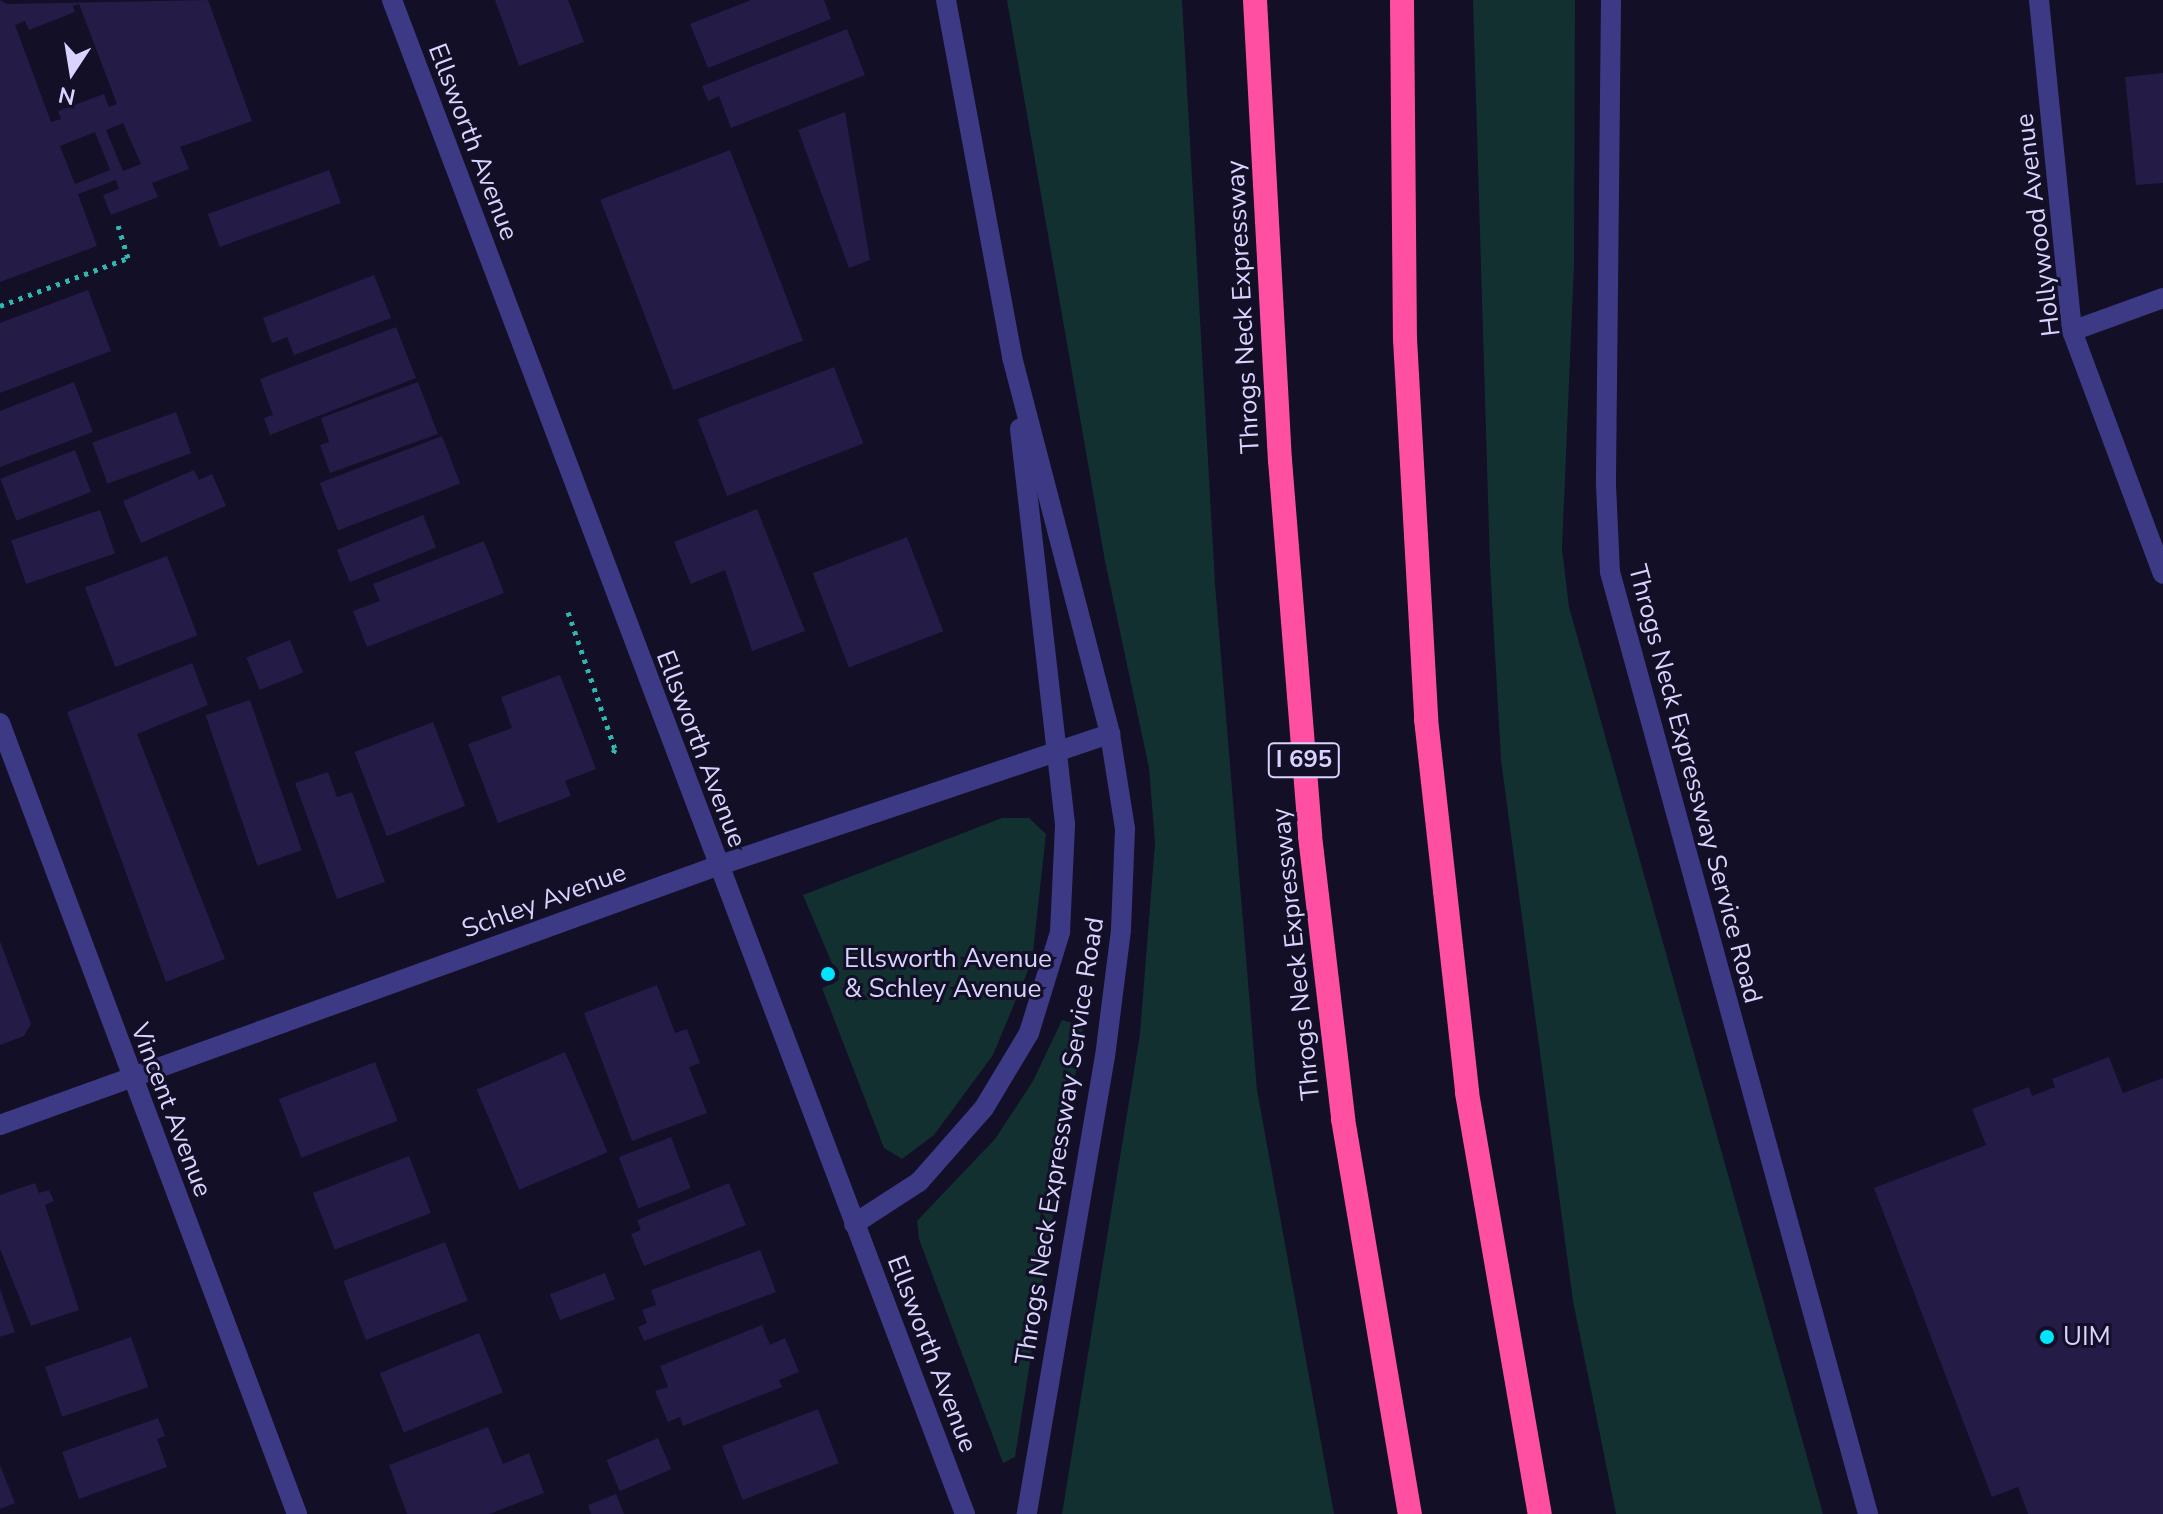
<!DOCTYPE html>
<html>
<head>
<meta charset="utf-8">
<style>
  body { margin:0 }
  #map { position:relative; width:2163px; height:1514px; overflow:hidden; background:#130f26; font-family:"Nunito Sans",sans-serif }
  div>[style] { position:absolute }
  .green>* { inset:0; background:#12302f }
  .building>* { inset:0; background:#241b47; transform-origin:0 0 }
  .path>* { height:5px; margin-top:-2.5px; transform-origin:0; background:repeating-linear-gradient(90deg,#2fb8b0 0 4px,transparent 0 10px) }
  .minor>* { height:20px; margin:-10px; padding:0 10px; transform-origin:10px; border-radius:10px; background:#3d3a85 }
  .highway>* { height:24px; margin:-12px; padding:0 12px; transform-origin:12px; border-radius:12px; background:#ff4fa3 }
  .dots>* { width:22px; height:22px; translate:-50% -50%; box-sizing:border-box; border:4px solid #130f26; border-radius:50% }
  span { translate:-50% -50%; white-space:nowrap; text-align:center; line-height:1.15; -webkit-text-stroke:6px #130f26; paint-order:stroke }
  .shield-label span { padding:2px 6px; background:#130f26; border:2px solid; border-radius:6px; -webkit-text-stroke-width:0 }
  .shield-label { font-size:24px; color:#d9d4ff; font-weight:700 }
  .street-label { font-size:26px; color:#d9d4ff }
  .poi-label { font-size:26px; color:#d9d4ff }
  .left { translate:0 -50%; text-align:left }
  .north { position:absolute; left:32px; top:32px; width:80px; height:80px; -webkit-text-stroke:6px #130f26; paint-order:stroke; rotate:192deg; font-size:22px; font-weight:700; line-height:32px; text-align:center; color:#d9d4ff }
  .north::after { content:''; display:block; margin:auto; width:28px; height:36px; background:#d9d4ff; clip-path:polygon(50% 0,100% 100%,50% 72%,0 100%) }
</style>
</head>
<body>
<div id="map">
  <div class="green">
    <i style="clip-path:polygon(1007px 0,1182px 0,1215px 584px,1257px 1090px,1334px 1514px,1062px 1514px,1140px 1034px,1155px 843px,1149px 768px,1105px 561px)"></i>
    <i style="clip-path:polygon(1473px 0,1575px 0,1574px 264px,1562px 549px,1569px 607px,1823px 1514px,1616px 1514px,1573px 1301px,1501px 760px,1490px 565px)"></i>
    <i style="clip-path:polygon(1002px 818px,1029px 818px,1046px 834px,1032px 961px,993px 1055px,934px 1135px,902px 1159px,884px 1148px,822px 988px,839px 980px,803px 895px)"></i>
    <i style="clip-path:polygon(1062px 1020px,1083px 1026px,1015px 1457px,1003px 1463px,919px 1239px,917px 1221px,995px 1139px,1033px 1081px)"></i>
  </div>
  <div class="building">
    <i style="clip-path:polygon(evenodd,0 0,7px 4px,208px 0,252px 121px,180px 147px,189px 169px,152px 183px,158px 197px,111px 215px,103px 195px,119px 189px,116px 180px,78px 194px,97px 246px,0 282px,0 0,79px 4px,117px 104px,109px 107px,104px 94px,58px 111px,61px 119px,51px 122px,15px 25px,25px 21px,29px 30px,75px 12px,73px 6px,79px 4px,0 0,123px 123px,141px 164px,123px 171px,106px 130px,123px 123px,0 0,95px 132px,110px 170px,75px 184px,60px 146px,95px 132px)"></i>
    <i style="clip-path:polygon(495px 0,568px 0,584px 42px,519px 66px)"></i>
    <i style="clip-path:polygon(751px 0,824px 0,831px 19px,708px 68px,690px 24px)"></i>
    <i style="clip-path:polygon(847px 29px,865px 75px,731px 128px,719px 96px,708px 101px,702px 86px)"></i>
    <i style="clip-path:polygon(2163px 73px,2163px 183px,2136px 185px,2125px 77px)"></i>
    <i style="clip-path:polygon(845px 112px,870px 260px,849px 268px,798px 130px)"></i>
    <i style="left:730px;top:150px;width:204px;height:139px;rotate:69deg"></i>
    <i style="left:329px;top:170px;width:35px;height:129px;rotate:70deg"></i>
    <i style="clip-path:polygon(374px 275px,391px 318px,294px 355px,287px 337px,272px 343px,263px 318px)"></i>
    <i style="clip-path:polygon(88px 290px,111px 351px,0 393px,0 323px)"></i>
    <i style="clip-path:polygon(396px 327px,416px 378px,270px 435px,264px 418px,273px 415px,260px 379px)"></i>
    <i style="left:834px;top:367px;width:82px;height:146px;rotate:69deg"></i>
    <i style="clip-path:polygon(74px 382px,93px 432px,0 467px,0 411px)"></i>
    <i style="clip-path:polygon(418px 382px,438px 434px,330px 473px,320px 445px,329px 442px,321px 418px)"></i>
    <i style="left:176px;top:412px;width:44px;height:89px;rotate:70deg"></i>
    <i style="left:442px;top:436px;width:51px;height:131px;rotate:69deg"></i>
    <i style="left:75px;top:450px;width:45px;height:80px;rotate:69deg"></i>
    <i style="clip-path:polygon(194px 470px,199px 480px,212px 474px,226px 506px,141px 543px,123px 501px)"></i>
    <i style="clip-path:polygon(757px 509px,805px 631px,752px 651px,725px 570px,691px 584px,674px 542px)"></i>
    <i style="left:100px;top:510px;width:46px;height:94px;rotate:71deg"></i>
    <i style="left:423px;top:515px;width:35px;height:93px;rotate:68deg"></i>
    <i style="left:907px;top:537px;width:101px;height:101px;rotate:69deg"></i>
    <i style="clip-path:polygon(484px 541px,504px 593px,367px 647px,353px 611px,380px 601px,373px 584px)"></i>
    <i style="left:167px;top:556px;width:85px;height:88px;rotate:69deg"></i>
    <i style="left:290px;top:640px;width:35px;height:47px;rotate:68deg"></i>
    <i style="clip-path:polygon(192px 663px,208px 705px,137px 734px,225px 959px,166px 982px,67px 712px)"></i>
    <i style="clip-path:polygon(560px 675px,596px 769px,565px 781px,571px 796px,498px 823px,468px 744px,512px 728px,501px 697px)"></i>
    <i style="left:250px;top:700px;width:159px;height:47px;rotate:71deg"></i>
    <i style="left:433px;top:722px;width:90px;height:84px;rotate:69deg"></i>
    <i style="clip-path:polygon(328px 772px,337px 797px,352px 792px,385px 882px,337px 899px,295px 783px)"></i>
    <i style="clip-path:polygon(0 941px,31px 1024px,24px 1036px,0 1045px)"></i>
    <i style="clip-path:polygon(657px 985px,675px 1033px,687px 1029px,700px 1063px,689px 1067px,707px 1113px,632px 1141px,584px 1013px)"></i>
    <i style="left:565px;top:1052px;width:109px;height:96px;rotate:67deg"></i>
    <i style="clip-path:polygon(2109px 1057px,2123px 1093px,2163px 1078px,2163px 1514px,2028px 1514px,2018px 1487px,1992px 1497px,1874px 1188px,1986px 1145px,1972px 1109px,2029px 1087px,2032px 1096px,2055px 1087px,2052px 1079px)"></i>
    <i style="left:375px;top:1062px;width:63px;height:103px;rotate:69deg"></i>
    <i style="left:671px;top:1137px;width:55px;height:56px;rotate:69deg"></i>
    <i style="left:409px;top:1156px;width:61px;height:103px;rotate:69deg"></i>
    <i style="clip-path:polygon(35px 1183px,39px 1193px,49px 1190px,54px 1201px,45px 1205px,79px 1310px,31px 1326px,0 1249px,0 1195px)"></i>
    <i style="clip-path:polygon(729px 1183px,746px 1225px,644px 1266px,631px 1234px,641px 1230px,637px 1220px)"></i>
    <i style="left:445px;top:1242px;width:63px;height:109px;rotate:69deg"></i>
    <i style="clip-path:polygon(760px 1250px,776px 1292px,644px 1341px,638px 1327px,647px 1323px,642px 1310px,656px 1305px,651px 1290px)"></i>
    <i style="left:605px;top:1273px;width:28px;height:59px;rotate:69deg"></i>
    <i style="clip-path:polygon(0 1289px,15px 1332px,0 1337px)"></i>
    <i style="clip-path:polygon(762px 1325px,770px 1345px,785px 1338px,799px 1372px,779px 1380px,782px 1387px,683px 1426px,680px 1417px,668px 1422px,655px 1391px,668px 1387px,660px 1366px)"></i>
    <i style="left:479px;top:1333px;width:64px;height:107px;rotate:68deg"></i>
    <i style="left:131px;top:1337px;width:53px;height:91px;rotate:71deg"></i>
    <i style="left:818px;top:1409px;width:58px;height:103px;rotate:69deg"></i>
    <i style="clip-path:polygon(158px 1418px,165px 1436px,157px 1439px,167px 1467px,79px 1499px,62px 1452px)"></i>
    <i style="clip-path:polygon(488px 1427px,503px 1464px,529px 1453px,544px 1493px,489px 1514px,407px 1514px,389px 1465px)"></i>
    <i style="left:658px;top:1438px;width:34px;height:56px;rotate:67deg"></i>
    <i style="clip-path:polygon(0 1465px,15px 1503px,0 1509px)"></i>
    <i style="clip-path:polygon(616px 1494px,624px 1514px,591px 1514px,588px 1505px)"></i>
  </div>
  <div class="path">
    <i style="left:0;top:306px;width:137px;rotate:-20.6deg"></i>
    <i style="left:128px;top:258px;width:34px;rotate:-107deg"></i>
    <i style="left:568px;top:612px;width:145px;rotate:71.1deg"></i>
    <i style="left:615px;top:749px;width:9px;rotate:117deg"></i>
  </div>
  <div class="minor">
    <i style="left:392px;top:0;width:1619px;rotate:69.27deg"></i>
    <i style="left:946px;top:0;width:363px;rotate:79.5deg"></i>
    <i style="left:1012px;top:357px;width:390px;rotate:75.4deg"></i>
    <i style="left:1110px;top:734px;width:96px;rotate:81deg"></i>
    <i style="left:1125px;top:829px;width:101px;rotate:92.3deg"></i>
    <i style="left:1121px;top:930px;width:127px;rotate:97.2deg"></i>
    <i style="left:1105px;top:1056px;width:465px;rotate:99.7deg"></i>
    <i style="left:1611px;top:0;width:485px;rotate:90.6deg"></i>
    <i style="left:1606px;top:485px;width:87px;rotate:87.4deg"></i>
    <i style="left:1610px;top:572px;width:977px;rotate:74.68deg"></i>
    <i style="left:2039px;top:0;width:333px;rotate:84.3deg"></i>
    <i style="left:2072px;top:331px;width:259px;rotate:69.5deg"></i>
    <i style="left:2072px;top:331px;width:97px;rotate:-19.9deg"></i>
    <i style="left:0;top:723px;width:845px;rotate:69.42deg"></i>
    <i style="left:0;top:1125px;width:762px;rotate:-19.86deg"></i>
    <i style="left:717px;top:866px;width:415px;rotate:-18.6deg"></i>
    <i style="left:854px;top:1224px;width:77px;rotate:-32.9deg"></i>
    <i style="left:919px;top:1182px;width:98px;rotate:-48.7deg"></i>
    <i style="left:984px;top:1108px;width:87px;rotate:-59deg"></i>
    <i style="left:1029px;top:1033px;width:106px;rotate:-72.9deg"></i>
    <i style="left:1060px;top:932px;width:108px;rotate:-87.3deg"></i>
    <i style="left:1065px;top:824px;width:398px;rotate:-96.5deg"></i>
  </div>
  <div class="highway">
    <i style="left:1255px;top:0;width:461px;rotate:86.9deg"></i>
    <i style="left:1280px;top:460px;width:377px;rotate:85.4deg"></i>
    <i style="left:1310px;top:836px;width:285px;rotate:83.3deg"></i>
    <i style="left:1343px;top:1119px;width:401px;rotate:80.4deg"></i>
    <i style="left:1402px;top:0;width:339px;rotate:89.5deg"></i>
    <i style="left:1405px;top:339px;width:381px;rotate:86.8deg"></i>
    <i style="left:1426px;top:719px;width:376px;rotate:83.7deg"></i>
    <i style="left:1467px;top:1093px;width:427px;rotate:80.2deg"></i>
  </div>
  <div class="dots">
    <i style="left:828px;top:974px;background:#00e5ff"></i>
    <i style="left:2047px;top:1337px;background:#00e5ff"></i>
  </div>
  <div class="shield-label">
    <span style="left:1304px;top:760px">I 695</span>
  </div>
  <div class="street-label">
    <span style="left:473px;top:142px;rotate:69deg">Ellsworth Avenue</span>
    <span style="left:2038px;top:225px;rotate:-97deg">Hollywood Avenue</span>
    <span style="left:1243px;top:307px;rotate:-93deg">Throgs Neck Expressway</span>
    <span style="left:701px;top:749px;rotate:69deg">Ellsworth Avenue</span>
    <span style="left:1695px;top:784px;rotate:75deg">Throgs Neck Expressway Service Road</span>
    <span style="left:544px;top:901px;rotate:-20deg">Schley Avenue</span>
    <span style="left:1296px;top:954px;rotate:-96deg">Throgs Neck Expressway</span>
    <span style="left:171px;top:1110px;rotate:69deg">Vincent Avenue</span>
    <span style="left:1060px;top:1141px;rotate:-81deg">Throgs Neck Expressway Service Road</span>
    <span style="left:932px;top:1354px;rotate:69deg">Ellsworth Avenue</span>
  </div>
  <div class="poi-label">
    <span class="left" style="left:844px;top:974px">Ellsworth Avenue<br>&amp; Schley Avenue</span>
    <span class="left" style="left:2063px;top:1337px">UIM</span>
  </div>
  <div class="north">N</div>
</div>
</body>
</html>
